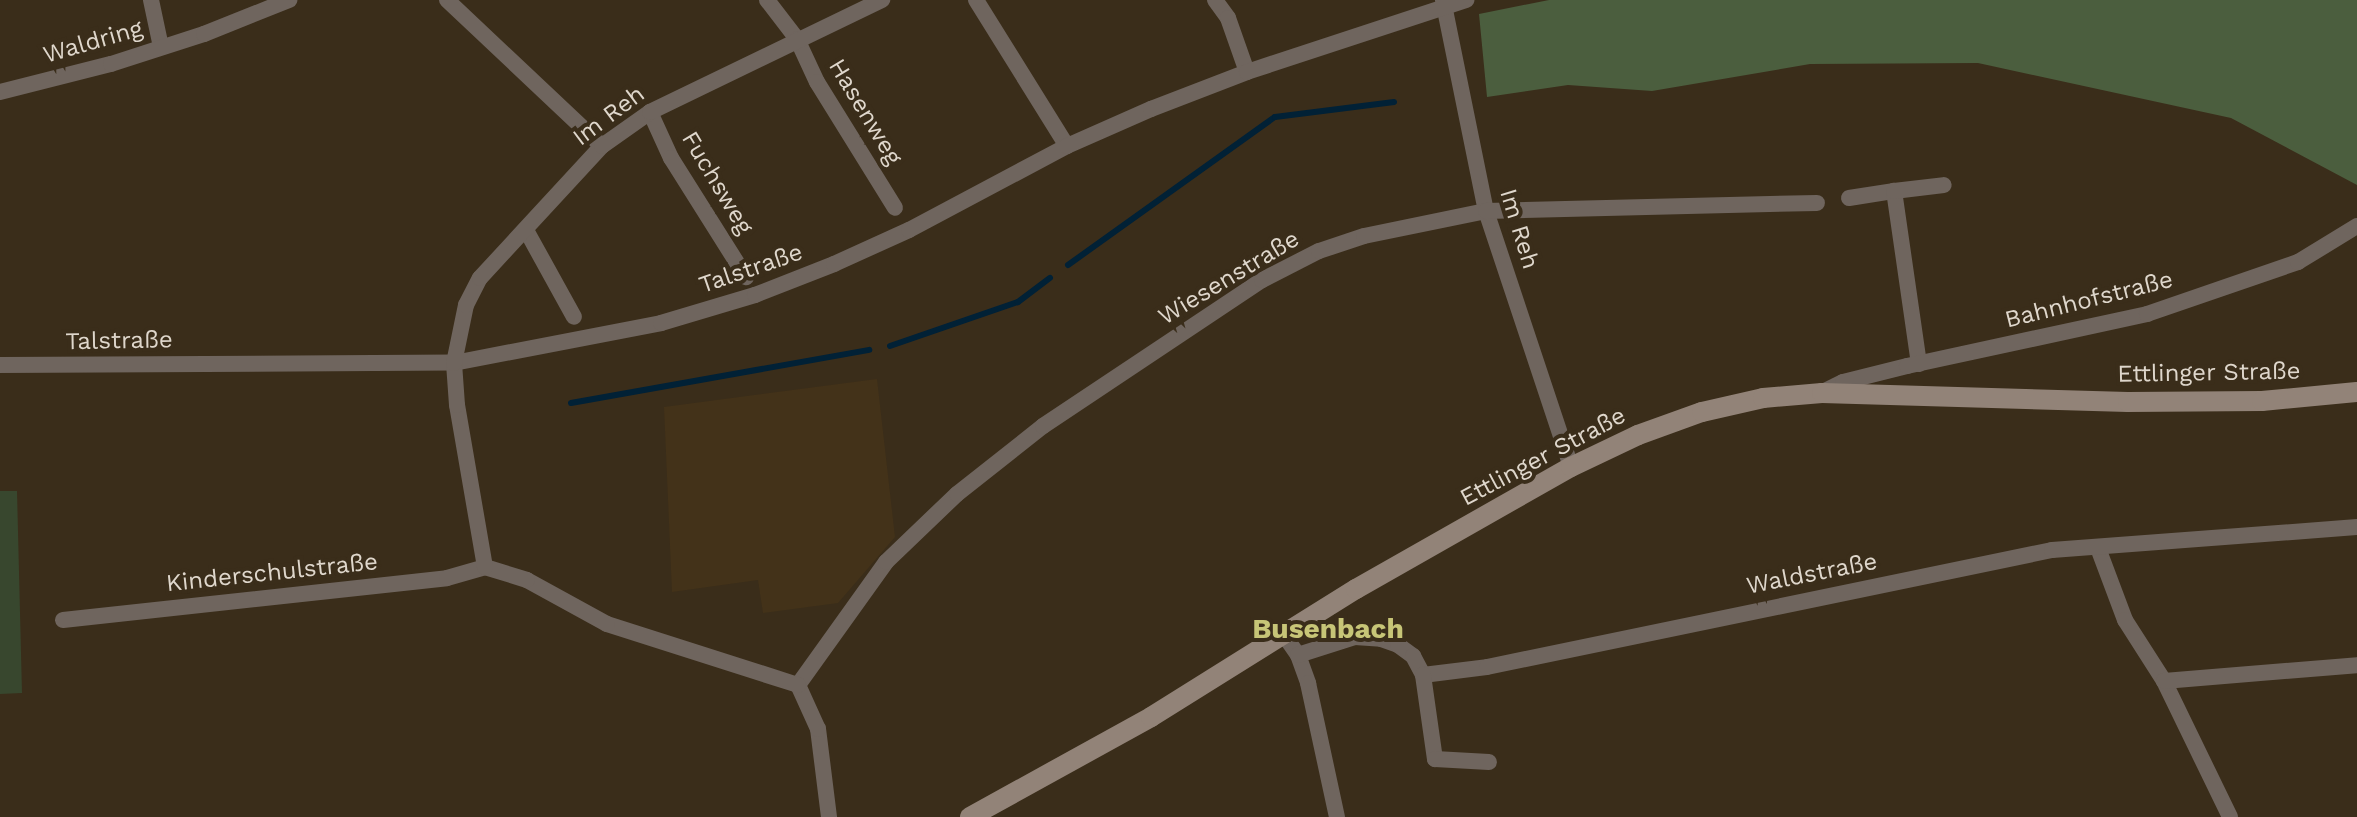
<!DOCTYPE html>
<html>
<head>
<meta charset="utf-8">
<style>
  body { margin:0 }
  #map { position:relative; width:2357px; height:817px; overflow:hidden; background:#3a2d1a; font-family:"Work Sans",sans-serif }
  div>[style] { position:absolute }
  .built>* { inset:0; background:#433219 }
  .green>* { inset:0; background:#38472e }
  .forest>* { inset:0; background:#4b5e3e }
  .stream>* { height:6px; margin:-3px; padding:0 3px; transform-origin:3px; border-radius:3px; background:#012136 }
  .minor>* { height:16px; margin:-8px; padding:0 8px; transform-origin:8px; border-radius:8px; background:#6f655e }
  .secondary>* { height:20px; margin:-10px; padding:0 10px; transform-origin:10px; border-radius:10px; background:#928378 }
  span { translate:-50% -50%; white-space:nowrap; text-align:center; line-height:1.15; -webkit-text-stroke:8px #3a2d1a; paint-order:stroke }
  .street-label { font-size:24px; color:#dfd7cc }
  .quarter-label { font-size:28px; color:#c7c577; font-weight:700 }
</style>
</head>
<body>
<div id="map">
  <div class="built">
    <i style="clip-path:polygon(877px 379px,895px 537px,838px 603px,763px 613px,758px 580px,672px 592px,664px 407px)"></i>
  </div>
  <div class="green">
    <i style="clip-path:polygon(0 491px,17px 491px,22px 693px,0 694px)"></i>
  </div>
  <div class="forest">
    <i style="clip-path:polygon(1549px 0,2357px 0,2357px 185px,2231px 118px,1978px 63px,1810px 64px,1652px 91px,1568px 85px,1487px 97px,1479px 14px)"></i>
  </div>
  <div class="stream">
    <i style="left:1068px;top:265px;width:254px;rotate:-35.6deg"></i>
    <i style="left:1275px;top:117px;width:120px;rotate:-7.2deg"></i>
    <i style="left:890px;top:346px;width:135px;rotate:-19deg"></i>
    <i style="left:1018px;top:302px;width:40px;rotate:-37deg"></i>
    <i style="left:571px;top:403px;width:303px;rotate:-10.1deg"></i>
  </div>
  <div class="minor">
    <i style="left:151px;top:0;width:48px;rotate:78deg"></i>
    <i style="left:447px;top:0;width:213px;rotate:43.3deg"></i>
    <i style="left:767px;top:0;width:49px;rotate:52.4deg"></i>
    <i style="left:797px;top:39px;width:47px;rotate:65.1deg"></i>
    <i style="left:817px;top:82px;width:148px;rotate:58.2deg"></i>
    <i style="left:976px;top:0;width:172px;rotate:58.1deg"></i>
    <i style="left:1215px;top:0;width:22px;rotate:54deg"></i>
    <i style="left:1228px;top:18px;width:57px;rotate:70.6deg"></i>
    <i style="left:1443px;top:0;width:215px;rotate:78.5deg"></i>
    <i style="left:1486px;top:211px;width:270px;rotate:71.6deg"></i>
    <i style="left:0;top:92px;width:114px;rotate:-14.2deg"></i>
    <i style="left:111px;top:64px;width:98px;rotate:-17.9deg"></i>
    <i style="left:204px;top:34px;width:92px;rotate:-21.8deg"></i>
    <i style="left:650px;top:112px;width:51px;rotate:65.5deg"></i>
    <i style="left:671px;top:158px;width:141px;rotate:57.8deg"></i>
    <i style="left:1849px;top:198px;width:46px;rotate:-8.8deg"></i>
    <i style="left:526px;top:230px;width:99px;rotate:61.1deg"></i>
    <i style="left:1919px;top:364px;width:175px;rotate:-98.2deg"></i>
    <i style="left:1894px;top:191px;width:50px;rotate:-6.8deg"></i>
    <i style="left:0;top:365px;width:454px;rotate:-0.3deg"></i>
    <i style="left:454px;top:363px;width:211px;rotate:-10.9deg"></i>
    <i style="left:661px;top:323px;width:98px;rotate:-16.6deg"></i>
    <i style="left:755px;top:295px;width:85px;rotate:-21.4deg"></i>
    <i style="left:834px;top:264px;width:82px;rotate:-24.4deg"></i>
    <i style="left:909px;top:230px;width:179px;rotate:-28deg"></i>
    <i style="left:1067px;top:146px;width:92px;rotate:-23.8deg"></i>
    <i style="left:1151px;top:109px;width:103px;rotate:-21.1deg"></i>
    <i style="left:1247px;top:72px;width:231px;rotate:-18.2deg"></i>
    <i style="left:1823px;top:392px;width:22px;rotate:-27deg"></i>
    <i style="left:1843px;top:382px;width:66px;rotate:-14deg"></i>
    <i style="left:1907px;top:366px;width:246px;rotate:-12.2deg"></i>
    <i style="left:2147px;top:314px;width:160px;rotate:-19deg"></i>
    <i style="left:2298px;top:262px;width:69px;rotate:-31.4deg"></i>
    <i style="left:2098px;top:548px;width:77px;rotate:69.4deg"></i>
    <i style="left:2125px;top:620px;width:72px;rotate:57.4deg"></i>
    <i style="left:2164px;top:681px;width:151px;rotate:64.1deg"></i>
    <i style="left:63px;top:620px;width:386px;rotate:-6.2deg"></i>
    <i style="left:447px;top:578px;width:40px;rotate:-16deg"></i>
    <i style="left:1284px;top:635px;width:24px;rotate:55deg"></i>
    <i style="left:1298px;top:655px;width:30px;rotate:70deg"></i>
    <i style="left:1308px;top:683px;width:137px;rotate:77.8deg"></i>
    <i style="left:1298px;top:655px;width:60px;rotate:-17.5deg"></i>
    <i style="left:1355px;top:637px;width:26px;rotate:4deg"></i>
    <i style="left:1381px;top:639px;width:18px;rotate:19deg"></i>
    <i style="left:1398px;top:645px;width:19px;rotate:36deg"></i>
    <i style="left:1413px;top:656px;width:21px;rotate:62deg"></i>
    <i style="left:1423px;top:675px;width:64px;rotate:-7.1deg"></i>
    <i style="left:1487px;top:667px;width:577px;rotate:-11.7deg"></i>
    <i style="left:2052px;top:550px;width:306px;rotate:-4.3deg"></i>
    <i style="left:1423px;top:675px;width:85px;rotate:81.9deg"></i>
    <i style="left:1435px;top:759px;width:54px;rotate:3.2deg"></i>
    <i style="left:2164px;top:681px;width:194px;rotate:-4.7deg"></i>
    <i style="left:798px;top:685px;width:151px;rotate:-54.4deg"></i>
    <i style="left:886px;top:562px;width:98px;rotate:-43.8deg"></i>
    <i style="left:957px;top:494px;width:110px;rotate:-38.3deg"></i>
    <i style="left:1043px;top:426px;width:263px;rotate:-33.7deg"></i>
    <i style="left:1262px;top:280px;width:64px;rotate:-27deg"></i>
    <i style="left:1319px;top:251px;width:47px;rotate:-18.4deg"></i>
    <i style="left:1364px;top:236px;width:125px;rotate:-11.6deg"></i>
    <i style="left:1486px;top:211px;width:331px;rotate:-1.4deg"></i>
    <i style="left:829px;top:817px;width:89px;rotate:-97.1deg"></i>
    <i style="left:818px;top:729px;width:48px;rotate:-114.4deg"></i>
    <i style="left:798px;top:685px;width:201px;rotate:-162.3deg"></i>
    <i style="left:607px;top:624px;width:91px;rotate:-151.2deg"></i>
    <i style="left:527px;top:580px;width:44px;rotate:-162.8deg"></i>
    <i style="left:485px;top:567px;width:164px;rotate:-99.8deg"></i>
    <i style="left:457px;top:405px;width:42px;rotate:-94.1deg"></i>
    <i style="left:454px;top:363px;width:59px;rotate:-78.3deg"></i>
    <i style="left:466px;top:305px;width:30px;rotate:-63deg"></i>
    <i style="left:480px;top:278px;width:180px;rotate:-47.3deg"></i>
    <i style="left:602px;top:146px;width:59px;rotate:-35.3deg"></i>
    <i style="left:650px;top:112px;width:258px;rotate:-25.8deg"></i>
  </div>
  <div class="secondary">
    <i style="left:970px;top:817px;width:207px;rotate:-28.9deg"></i>
    <i style="left:1151px;top:717px;width:242px;rotate:-32deg"></i>
    <i style="left:1356px;top:589px;width:247px;rotate:-29.6deg"></i>
    <i style="left:1571px;top:467px;width:74px;rotate:-25.5deg"></i>
    <i style="left:1638px;top:435px;width:68px;rotate:-19.8deg"></i>
    <i style="left:1702px;top:412px;width:63px;rotate:-12.9deg"></i>
    <i style="left:1763px;top:398px;width:59px;rotate:-4.8deg"></i>
    <i style="left:1822px;top:393px;width:306px;rotate:1.7deg"></i>
    <i style="left:2128px;top:402px;width:134px;rotate:-0.4deg"></i>
    <i style="left:2262px;top:401px;width:95px;rotate:-5.4deg"></i>
  </div>
  <div class="street-label">
    <span style="left:93px;top:42px;rotate:-16deg">Waldring</span>
    <span style="left:865px;top:112px;rotate:59deg">Hasenweg</span>
    <span style="left:609px;top:116px;rotate:-37deg">Im Reh</span>
    <span style="left:717px;top:183px;rotate:59deg">Fuchsweg</span>
    <span style="left:1519px;top:229px;rotate:73deg">Im Reh</span>
    <span style="left:751px;top:269px;rotate:-19deg">Talstraße</span>
    <span style="left:1229px;top:278px;rotate:-31deg">Wiesenstraße</span>
    <span style="left:2089px;top:300px;rotate:-14deg">Bahnhofstraße</span>
    <span style="left:119px;top:341px;rotate:-1deg">Talstraße</span>
    <span style="left:2209px;top:373px;rotate:-1deg">Ettlinger Straße</span>
    <span style="left:1543px;top:457px;rotate:-28deg">Ettlinger Straße</span>
    <span style="left:272px;top:573px;rotate:-6deg">Kinderschulstraße</span>
    <span style="left:1812px;top:574px;rotate:-11deg">Waldstraße</span>
  </div>
  <div class="quarter-label">
    <span style="left:1328px;top:629px">Busenbach</span>
  </div>
</div>
</body>
</html>
